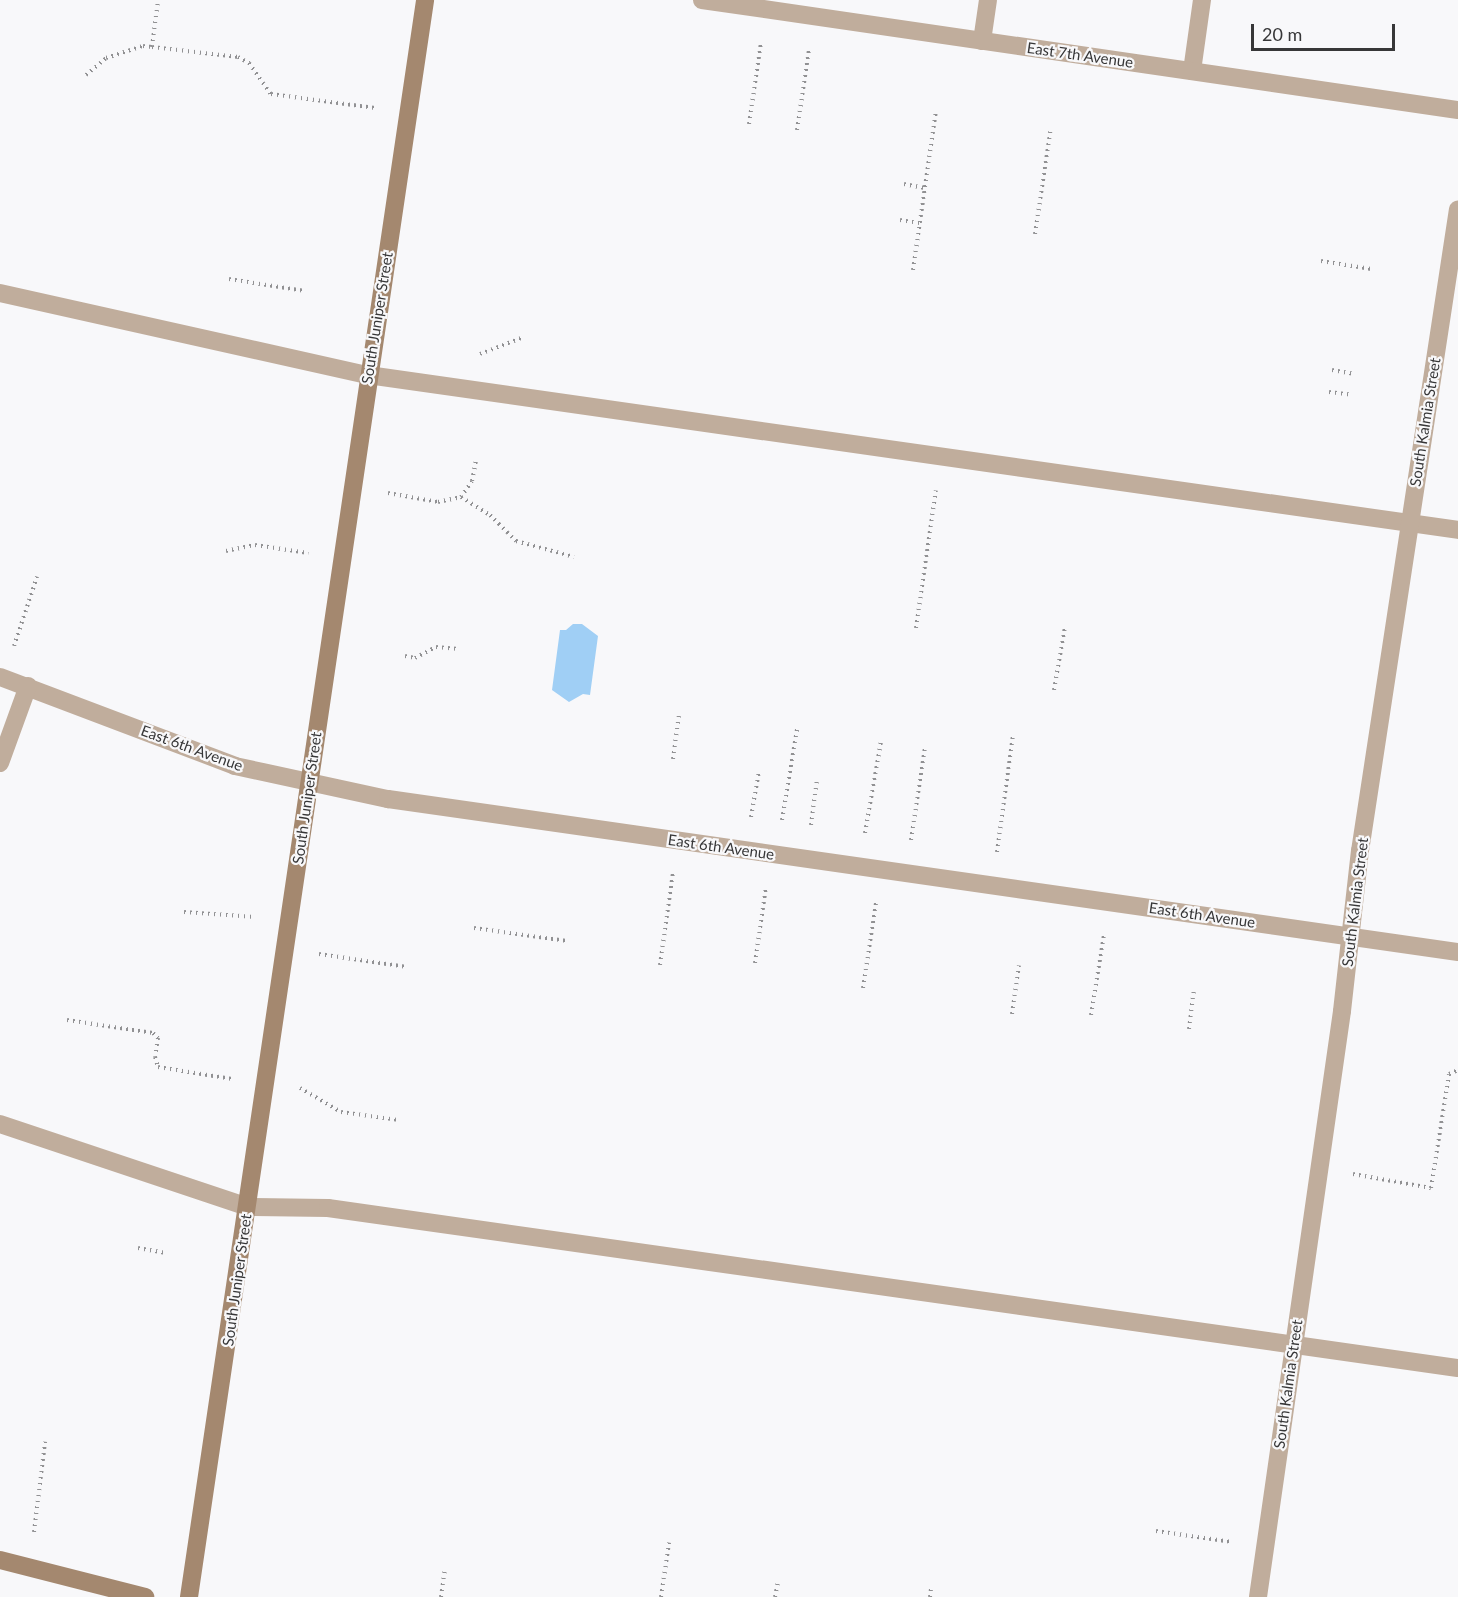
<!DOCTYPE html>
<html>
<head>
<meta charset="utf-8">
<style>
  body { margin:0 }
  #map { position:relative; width:1458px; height:1597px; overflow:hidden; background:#f8f8fa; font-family:Lato,sans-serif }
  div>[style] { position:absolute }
  .water>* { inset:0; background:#a0cff5 }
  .path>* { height:4px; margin-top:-2px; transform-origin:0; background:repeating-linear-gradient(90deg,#919193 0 1.5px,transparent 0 6px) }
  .lane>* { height:18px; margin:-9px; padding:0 9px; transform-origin:9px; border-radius:9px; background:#c0ad9c }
  .street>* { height:18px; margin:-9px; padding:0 9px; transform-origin:9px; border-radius:9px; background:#c0ad9c }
  .secondary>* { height:18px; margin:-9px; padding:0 9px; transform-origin:9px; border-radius:9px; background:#a4886f }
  span { translate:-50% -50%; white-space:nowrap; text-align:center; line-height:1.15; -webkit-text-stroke:4.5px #f8f8fa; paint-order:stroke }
  .street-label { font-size:15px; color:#373738 }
  .scale { position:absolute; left:1251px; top:24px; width:144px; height:27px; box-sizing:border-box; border:3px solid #373738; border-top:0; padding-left:8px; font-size:18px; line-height:21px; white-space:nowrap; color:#373738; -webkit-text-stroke:4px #f8f8fa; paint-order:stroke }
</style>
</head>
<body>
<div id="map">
  <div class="water">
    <i style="clip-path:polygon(573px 624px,582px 624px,598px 636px,590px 695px,583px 694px,569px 702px,552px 690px,560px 630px,566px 630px)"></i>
  </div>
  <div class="path">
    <i style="left:152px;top:47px;width:47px;rotate:-82.7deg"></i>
    <i style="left:86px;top:75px;width:26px;rotate:-40deg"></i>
    <i style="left:106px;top:58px;width:39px;rotate:-18deg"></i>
    <i style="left:143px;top:46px;width:9px;rotate:6deg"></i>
    <i style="left:152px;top:47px;width:87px;rotate:6.6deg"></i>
    <i style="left:238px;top:57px;width:13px;rotate:29deg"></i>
    <i style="left:249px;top:63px;width:38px;rotate:55deg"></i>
    <i style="left:271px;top:94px;width:105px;rotate:7.7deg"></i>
    <i style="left:749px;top:124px;width:82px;rotate:-81.6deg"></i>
    <i style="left:797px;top:130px;width:81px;rotate:-81.5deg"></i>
    <i style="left:904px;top:184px;width:21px;rotate:11deg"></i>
    <i style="left:900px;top:220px;width:20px;rotate:9deg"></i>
    <i style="left:1035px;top:234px;width:108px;rotate:-81.5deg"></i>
    <i style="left:1321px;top:261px;width:51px;rotate:9.1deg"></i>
    <i style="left:913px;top:270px;width:161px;rotate:-81.8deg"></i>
    <i style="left:229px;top:279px;width:77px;rotate:9deg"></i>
    <i style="left:480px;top:354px;width:44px;rotate:-21.3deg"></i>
    <i style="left:1332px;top:370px;width:23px;rotate:10deg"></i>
    <i style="left:1329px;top:392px;width:23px;rotate:7deg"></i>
    <i style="left:388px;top:493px;width:51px;rotate:10.2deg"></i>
    <i style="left:438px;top:502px;width:24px;rotate:-12deg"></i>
    <i style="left:461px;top:497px;width:19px;rotate:-55deg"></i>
    <i style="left:472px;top:481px;width:20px;rotate:-79deg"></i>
    <i style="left:461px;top:497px;width:34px;rotate:32deg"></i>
    <i style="left:490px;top:515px;width:37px;rotate:45deg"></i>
    <i style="left:516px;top:541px;width:60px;rotate:15.4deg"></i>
    <i style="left:226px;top:551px;width:30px;rotate:-12deg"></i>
    <i style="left:255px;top:545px;width:54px;rotate:8.6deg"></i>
    <i style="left:916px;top:628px;width:139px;rotate:-81.8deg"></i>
    <i style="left:14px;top:646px;width:73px;rotate:-71.6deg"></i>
    <i style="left:405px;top:656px;width:10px;rotate:11deg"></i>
    <i style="left:415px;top:658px;width:24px;rotate:-28deg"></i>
    <i style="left:436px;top:647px;width:23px;rotate:5deg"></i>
    <i style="left:1054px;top:690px;width:64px;rotate:-80.1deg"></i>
    <i style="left:673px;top:759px;width:45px;rotate:-82.4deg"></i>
    <i style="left:751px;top:817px;width:47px;rotate:-80.1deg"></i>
    <i style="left:782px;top:820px;width:92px;rotate:-80.6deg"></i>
    <i style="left:811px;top:825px;width:46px;rotate:-82.6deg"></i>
    <i style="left:865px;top:833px;width:93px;rotate:-80.1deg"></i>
    <i style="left:911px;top:840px;width:94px;rotate:-81.4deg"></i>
    <i style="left:997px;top:852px;width:118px;rotate:-82.2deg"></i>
    <i style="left:184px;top:912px;width:71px;rotate:4deg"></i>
    <i style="left:474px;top:928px;width:94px;rotate:8deg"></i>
    <i style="left:319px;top:954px;width:89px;rotate:8.4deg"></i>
    <i style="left:755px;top:963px;width:77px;rotate:-81.8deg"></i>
    <i style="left:660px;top:965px;width:93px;rotate:-82deg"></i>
    <i style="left:863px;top:988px;width:86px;rotate:-81.3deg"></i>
    <i style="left:1012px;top:1014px;width:49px;rotate:-81.9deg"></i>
    <i style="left:1091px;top:1015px;width:81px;rotate:-80.8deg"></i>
    <i style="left:67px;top:1020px;width:87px;rotate:8.6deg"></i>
    <i style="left:153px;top:1033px;width:7px;rotate:45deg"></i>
    <i style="left:158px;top:1038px;width:19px;rotate:99deg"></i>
    <i style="left:155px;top:1057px;width:10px;rotate:73deg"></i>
    <i style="left:158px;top:1067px;width:75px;rotate:9.2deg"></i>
    <i style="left:1189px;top:1029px;width:40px;rotate:-82.9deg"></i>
    <i style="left:300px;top:1088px;width:48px;rotate:30.3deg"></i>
    <i style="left:341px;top:1112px;width:59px;rotate:7.9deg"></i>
    <i style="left:1353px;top:1174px;width:79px;rotate:10.2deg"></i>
    <i style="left:1431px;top:1188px;width:115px;rotate:-81deg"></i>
    <i style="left:1449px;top:1074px;width:10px;rotate:-24deg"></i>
    <i style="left:138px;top:1248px;width:27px;rotate:10deg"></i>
    <i style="left:1156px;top:1531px;width:77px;rotate:8.2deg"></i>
    <i style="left:34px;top:1532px;width:91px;rotate:-83deg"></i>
    <i style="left:441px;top:1597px;width:29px;rotate:-82deg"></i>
    <i style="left:661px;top:1597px;width:55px;rotate:-81.6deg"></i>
    <i style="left:775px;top:1597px;width:16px;rotate:-79deg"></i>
    <i style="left:930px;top:1597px;width:8px;rotate:-83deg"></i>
  </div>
  <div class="lane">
    <i style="left:1192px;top:71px;width:72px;rotate:-82deg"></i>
    <i style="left:0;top:293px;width:377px;rotate:12.6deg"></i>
    <i style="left:368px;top:375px;width:1101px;rotate:8.09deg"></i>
    <i style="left:0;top:1124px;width:262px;rotate:18.5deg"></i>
    <i style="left:248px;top:1207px;width:80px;rotate:0.7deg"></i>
    <i style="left:328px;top:1208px;width:1141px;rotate:8.06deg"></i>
  </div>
  <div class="street">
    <i style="left:702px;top:0;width:764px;rotate:8.28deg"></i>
    <i style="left:982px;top:41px;width:41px;rotate:-81.7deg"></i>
    <i style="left:0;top:677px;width:251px;rotate:20.7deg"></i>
    <i style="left:235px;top:766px;width:157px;rotate:12.2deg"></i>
    <i style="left:388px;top:799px;width:1081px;rotate:8.14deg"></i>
    <i style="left:0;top:763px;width:82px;rotate:-70deg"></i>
    <i style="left:1258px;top:1597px;width:592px;rotate:-81.84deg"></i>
    <i style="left:1342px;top:1011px;width:161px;rotate:-83.6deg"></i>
    <i style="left:1360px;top:851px;width:649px;rotate:-81.32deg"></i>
  </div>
  <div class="secondary">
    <i style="left:0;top:1560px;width:150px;rotate:14.3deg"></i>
    <i style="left:189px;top:1597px;width:1614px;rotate:-81.59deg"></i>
  </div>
  <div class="street-label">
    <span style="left:1080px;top:55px;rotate:8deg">East 7th Avenue</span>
    <span style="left:377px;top:318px;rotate:-81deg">South Juniper Street</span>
    <span style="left:1425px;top:422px;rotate:-81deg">South Kalmia Street</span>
    <span style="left:192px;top:748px;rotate:20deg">East 6th Avenue</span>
    <span style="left:307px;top:798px;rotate:-82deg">South Juniper Street</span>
    <span style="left:721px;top:847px;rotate:8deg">East 6th Avenue</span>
    <span style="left:1355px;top:902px;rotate:-83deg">South Kalmia Street</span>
    <span style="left:1202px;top:915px;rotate:8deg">East 6th Avenue</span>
    <span style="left:237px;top:1280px;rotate:-82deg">South Juniper Street</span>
    <span style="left:1288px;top:1384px;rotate:-82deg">South Kalmia Street</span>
  </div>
  <div class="scale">20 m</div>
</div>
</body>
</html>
